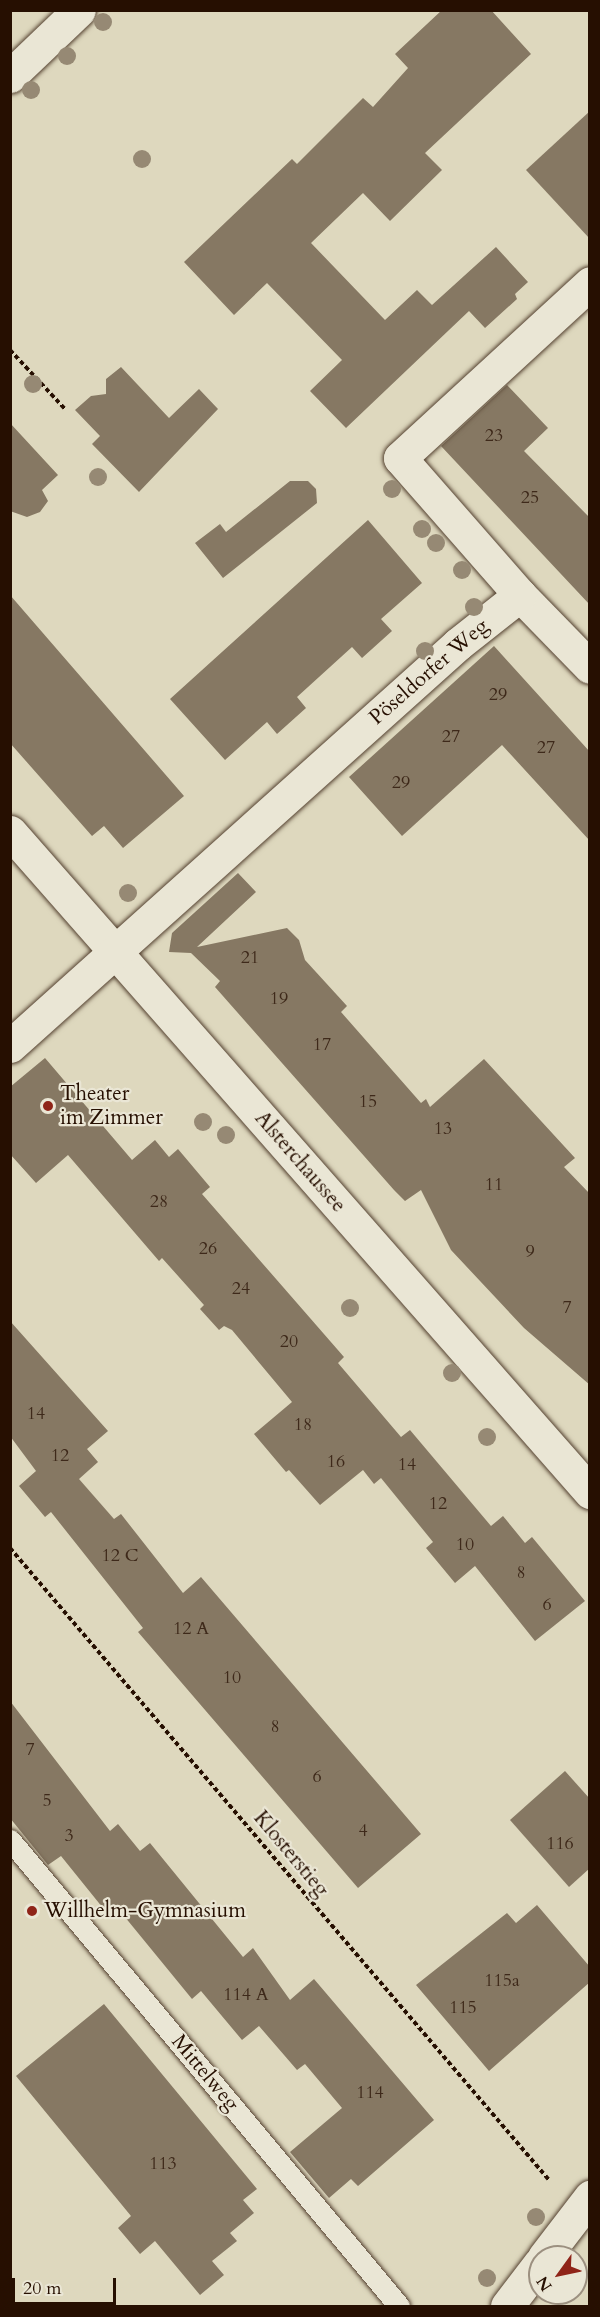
<!DOCTYPE html>
<html>
<head>
<meta charset="utf-8">
<style>
  body { margin:0 }
  #map { position:relative; width:600px; height:2317px; overflow:hidden; background:#ded8be; font-family:Cardo,serif }
  div>[style] { position:absolute }
  .building>* { inset:0; background:#867863 }
  .path>* { height:4px; margin-top:-2px; transform-origin:0; background:repeating-linear-gradient(90deg,#260f01 0 4.5px,transparent 0 7.5px) }
  .roads { filter:drop-shadow(0 0 2px #544130) drop-shadow(0 0 2px #544130) }
  .lane>* { height:21px; margin:-10.5px; padding:0 10.5px; transform-origin:10.5px; border-radius:10.5px; background:#eae6d5 }
  .street>* { height:33px; margin:-16.5px; padding:0 16.5px; transform-origin:16.5px; border-radius:16.5px; background:#eae6d5 }
  .secondary>* { height:33px; margin:-16.5px; padding:0 16.5px; transform-origin:16.5px; border-radius:16.5px; background:#eae6d5 }
  .trees>* { width:18px; height:18px; margin:-9px; border-radius:50%; background:#968974 }
  .dots>* { width:16px; height:16px; translate:-50% -50%; box-sizing:border-box; border:3px solid #eae6d5; border-radius:50% }
  span { translate:-50% -50%; white-space:nowrap; text-align:center; line-height:1.15; -webkit-text-stroke:4.5px #eae6d5; paint-order:stroke }
  .number-label { font-size:18px; color:#3e291a }
  .number-label span { -webkit-text-stroke-width:0 }
  .street-label { font-size:21px; color:#260f01 }
  .poi-label { font-size:21px; color:#260f01 }
  .left { translate:0 -50%; text-align:left }
  .frame { position:absolute; inset:0; border:12px solid #260f01; pointer-events:none }
  .north { position:absolute; left:528px; top:2245px; width:60px; height:60px; box-sizing:border-box; background:#eae6d5; border:2px solid #9c9080; border-radius:50%; rotate:237deg; font-size:16px; font-weight:700; line-height:24px; text-align:center; color:#260f01 }
  .north::after { content:''; display:block; margin:auto; width:21px; height:27px; background:#8f2418; clip-path:polygon(50% 0,100% 100%,50% 72%,0 100%) }
  .scale { position:absolute; left:12px; top:2278px; width:104px; height:27px; box-sizing:border-box; border:3px solid #260f01; border-top:0; padding-left:8px; font-size:18px; line-height:21px; white-space:nowrap; color:#260f01; -webkit-text-stroke:4px #eae6d5; paint-order:stroke }
</style>
</head>
<body>
<div id="map">
  <div class="building">
    <i style="clip-path:polygon(442px 10px,491px 10px,531px 54px,425px 153px,442px 170px,390px 221px,363px 193px,311px 243px,385px 320px,417px 290px,432px 305px,496px 247px,528px 282px,515px 294px,517px 299px,485px 328px,469px 311px,346px 428px,310px 391px,342px 360px,267px 283px,234px 315px,184px 262px,292px 159px,297px 164px,363px 98px,373px 107px,408px 68px,395px 54px)"></i>
    <i style="clip-path:polygon(590px 111px,590px 239px,526px 170px)"></i>
    <i style="clip-path:polygon(121px 367px,169px 418px,199px 389px,218px 409px,139px 492px,92px 444px,100px 436px,75px 410px,91px 396px,106px 394px,106px 379px)"></i>
    <i style="clip-path:polygon(507px 385px,548px 428px,524px 451px,590px 518px,590px 605px,441px 446px)"></i>
    <i style="clip-path:polygon(10px 423px,58px 475px,42px 490px,48px 501px,40px 512px,27px 517px,10px 511px)"></i>
    <i style="clip-path:polygon(290px 481px,308px 481px,316px 489px,317px 503px,223px 578px,195px 543px,220px 524px,226px 532px)"></i>
    <i style="clip-path:polygon(368px 520px,422px 583px,381px 619px,392px 631px,362px 658px,352px 647px,297px 697px,306px 708px,277px 734px,267px 722px,225px 760px,170px 699px)"></i>
    <i style="clip-path:polygon(10px 595px,184px 796px,123px 848px,104px 826px,92px 836px,10px 743px)"></i>
    <i style="clip-path:polygon(494px 646px,590px 752px,590px 841px,502px 745px,402px 836px,349px 777px)"></i>
    <i style="clip-path:polygon(238px 873px,256px 892px,197px 947px,287px 928px,299px 940px,305px 960px,347px 1006px,341px 1012px,421px 1103px,426px 1099px,430px 1107px,484px 1059px,575px 1158px,564px 1167px,590px 1194px,590px 1385px,524px 1328px,451px 1250px,421px 1190px,405px 1201px,394px 1190px,215px 987px,220px 981px,191px 953px,169px 952px,172px 933px)"></i>
    <i style="clip-path:polygon(45px 1058px,132px 1160px,155px 1140px,169px 1157px,178px 1149px,210px 1187px,202px 1194px,344px 1357px,338px 1363px,401px 1437px,410px 1430px,491px 1526px,503px 1516px,525px 1543px,532px 1537px,585px 1601px,535px 1641px,475px 1566px,455px 1583px,426px 1548px,433px 1542px,381px 1478px,374px 1484px,363px 1470px,320px 1505px,289px 1470px,286px 1472px,254px 1434px,292px 1402px,232px 1330px,224px 1326px,219px 1330px,200px 1309px,204px 1305px,162px 1258px,159px 1261px,68px 1155px,36px 1183px,10px 1154px,10px 1087px)"></i>
    <i style="clip-path:polygon(10px 1321px,108px 1431px,87px 1449px,98px 1462px,79px 1479px,114px 1519px,121px 1514px,183px 1593px,201px 1577px,421px 1834px,358px 1888px,138px 1632px,143px 1628px,51px 1512px,45px 1517px,19px 1486px,36px 1471px,10px 1436px)"></i>
    <i style="clip-path:polygon(10px 1701px,110px 1831px,118px 1824px,140px 1851px,150px 1843px,243px 1957px,253px 1948px,290px 2000px,314px 1979px,434px 2120px,358px 2186px,351px 2179px,329px 2198px,290px 2152px,342px 2108px,305px 2064px,297px 2070px,259px 2026px,242px 2040px,201px 1991px,192px 1999px,120px 1911px,111px 1918px,61px 1856px,48px 1865px,10px 1818px)"></i>
    <i style="clip-path:polygon(565px 1771px,590px 1799px,590px 1868px,569px 1887px,510px 1820px)"></i>
    <i style="clip-path:polygon(537px 1905px,590px 1967px,590px 1982px,489px 2071px,416px 1985px,507px 1913px,516px 1923px)"></i>
    <i style="clip-path:polygon(104px 2004px,257px 2189px,243px 2200px,254px 2213px,230px 2233px,237px 2241px,212px 2261px,224px 2275px,200px 2295px,155px 2241px,140px 2254px,118px 2228px,131px 2216px,16px 2076px)"></i>
  </div>
  <div class="path">
    <i style="left:10px;top:350px;width:81px;rotate:47deg"></i>
    <i style="left:10px;top:1548px;width:831px;rotate:49.54deg"></i>
  </div>
  <div class="roads">
    <div class="lane">
      <i style="left:10px;top:1840px;width:607px;rotate:50.15deg"></i>
    </div>
    <div class="street">
      <i style="left:10px;top:76px;width:95px;rotate:-43.7deg"></i>
      <i style="left:520px;top:595px;width:100px;rotate:45.8deg"></i>
      <i style="left:10px;top:832px;width:879px;rotate:48.69deg"></i>
      <i style="left:10px;top:1046px;width:602px;rotate:-41.9deg"></i>
      <i style="left:458px;top:644px;width:79px;rotate:-38.3deg"></i>
      <i style="left:520px;top:595px;width:182px;rotate:-131.2deg"></i>
      <i style="left:400px;top:458px;width:258px;rotate:-42.6deg"></i>
    </div>
    <div class="secondary">
      <i style="left:544px;top:2257px;width:76px;rotate:-52.5deg"></i>
      <i style="left:507px;top:2306px;width:54px;rotate:-52.5deg"></i>
    </div>
  </div>
  <div class="trees">
    <i style="left:103px;top:22px"></i>
    <i style="left:67px;top:56px"></i>
    <i style="left:31px;top:90px"></i>
    <i style="left:142px;top:159px"></i>
    <i style="left:33px;top:384px"></i>
    <i style="left:98px;top:477px"></i>
    <i style="left:392px;top:489px"></i>
    <i style="left:422px;top:529px"></i>
    <i style="left:436px;top:543px"></i>
    <i style="left:462px;top:570px"></i>
    <i style="left:474px;top:607px"></i>
    <i style="left:425px;top:651px"></i>
    <i style="left:128px;top:893px"></i>
    <i style="left:203px;top:1122px"></i>
    <i style="left:226px;top:1135px"></i>
    <i style="left:350px;top:1308px"></i>
    <i style="left:452px;top:1373px"></i>
    <i style="left:487px;top:1437px"></i>
    <i style="left:536px;top:2217px"></i>
    <i style="left:487px;top:2278px"></i>
  </div>
  <div class="dots">
    <i style="left:48px;top:1106px;background:#8f2418"></i>
    <i style="left:32px;top:1911px;background:#8f2418"></i>
  </div>
  <div class="number-label">
    <span style="left:494px;top:436px">23</span>
    <span style="left:530px;top:498px">25</span>
    <span style="left:498px;top:695px">29</span>
    <span style="left:451px;top:737px">27</span>
    <span style="left:546px;top:748px">27</span>
    <span style="left:401px;top:783px">29</span>
    <span style="left:250px;top:958px">21</span>
    <span style="left:279px;top:999px">19</span>
    <span style="left:322px;top:1045px">17</span>
    <span style="left:368px;top:1102px">15</span>
    <span style="left:443px;top:1129px">13</span>
    <span style="left:494px;top:1185px">11</span>
    <span style="left:159px;top:1202px">28</span>
    <span style="left:208px;top:1249px">26</span>
    <span style="left:530px;top:1252px">9</span>
    <span style="left:241px;top:1289px">24</span>
    <span style="left:567px;top:1308px">7</span>
    <span style="left:289px;top:1342px">20</span>
    <span style="left:36px;top:1414px">14</span>
    <span style="left:303px;top:1425px">18</span>
    <span style="left:60px;top:1456px">12</span>
    <span style="left:336px;top:1462px">16</span>
    <span style="left:407px;top:1465px">14</span>
    <span style="left:438px;top:1504px">12</span>
    <span style="left:465px;top:1545px">10</span>
    <span style="left:120px;top:1556px">12 C</span>
    <span style="left:521px;top:1573px">8</span>
    <span style="left:547px;top:1605px">6</span>
    <span style="left:191px;top:1629px">12 A</span>
    <span style="left:232px;top:1678px">10</span>
    <span style="left:275px;top:1727px">8</span>
    <span style="left:30px;top:1750px">7</span>
    <span style="left:317px;top:1777px">6</span>
    <span style="left:47px;top:1801px">5</span>
    <span style="left:363px;top:1831px">4</span>
    <span style="left:69px;top:1836px">3</span>
    <span style="left:560px;top:1844px">116</span>
    <span style="left:502px;top:1981px">115a</span>
    <span style="left:246px;top:1995px">114 A</span>
    <span style="left:463px;top:2008px">115</span>
    <span style="left:370px;top:2093px">114</span>
    <span style="left:163px;top:2164px">113</span>
  </div>
  <div class="street-label">
    <span style="left:429px;top:672px;rotate:-41deg">Pöseldorfer Weg</span>
    <span style="left:300px;top:1162px;rotate:49deg">Alsterchaussee</span>
    <span style="left:291px;top:1854px;rotate:50deg">Klosterstieg</span>
    <span style="left:205px;top:2073px;rotate:50deg">Mittelweg</span>
  </div>
  <div class="poi-label">
    <span class="left" style="left:60px;top:1106px">Theater<br>im Zimmer</span>
    <span class="left" style="left:44px;top:1911px">Willhelm-Gymnasium</span>
  </div>
  <div class="frame"></div>
  <div class="north">N</div>
  <div class="scale">20 m</div>
</div>
</body>
</html>
